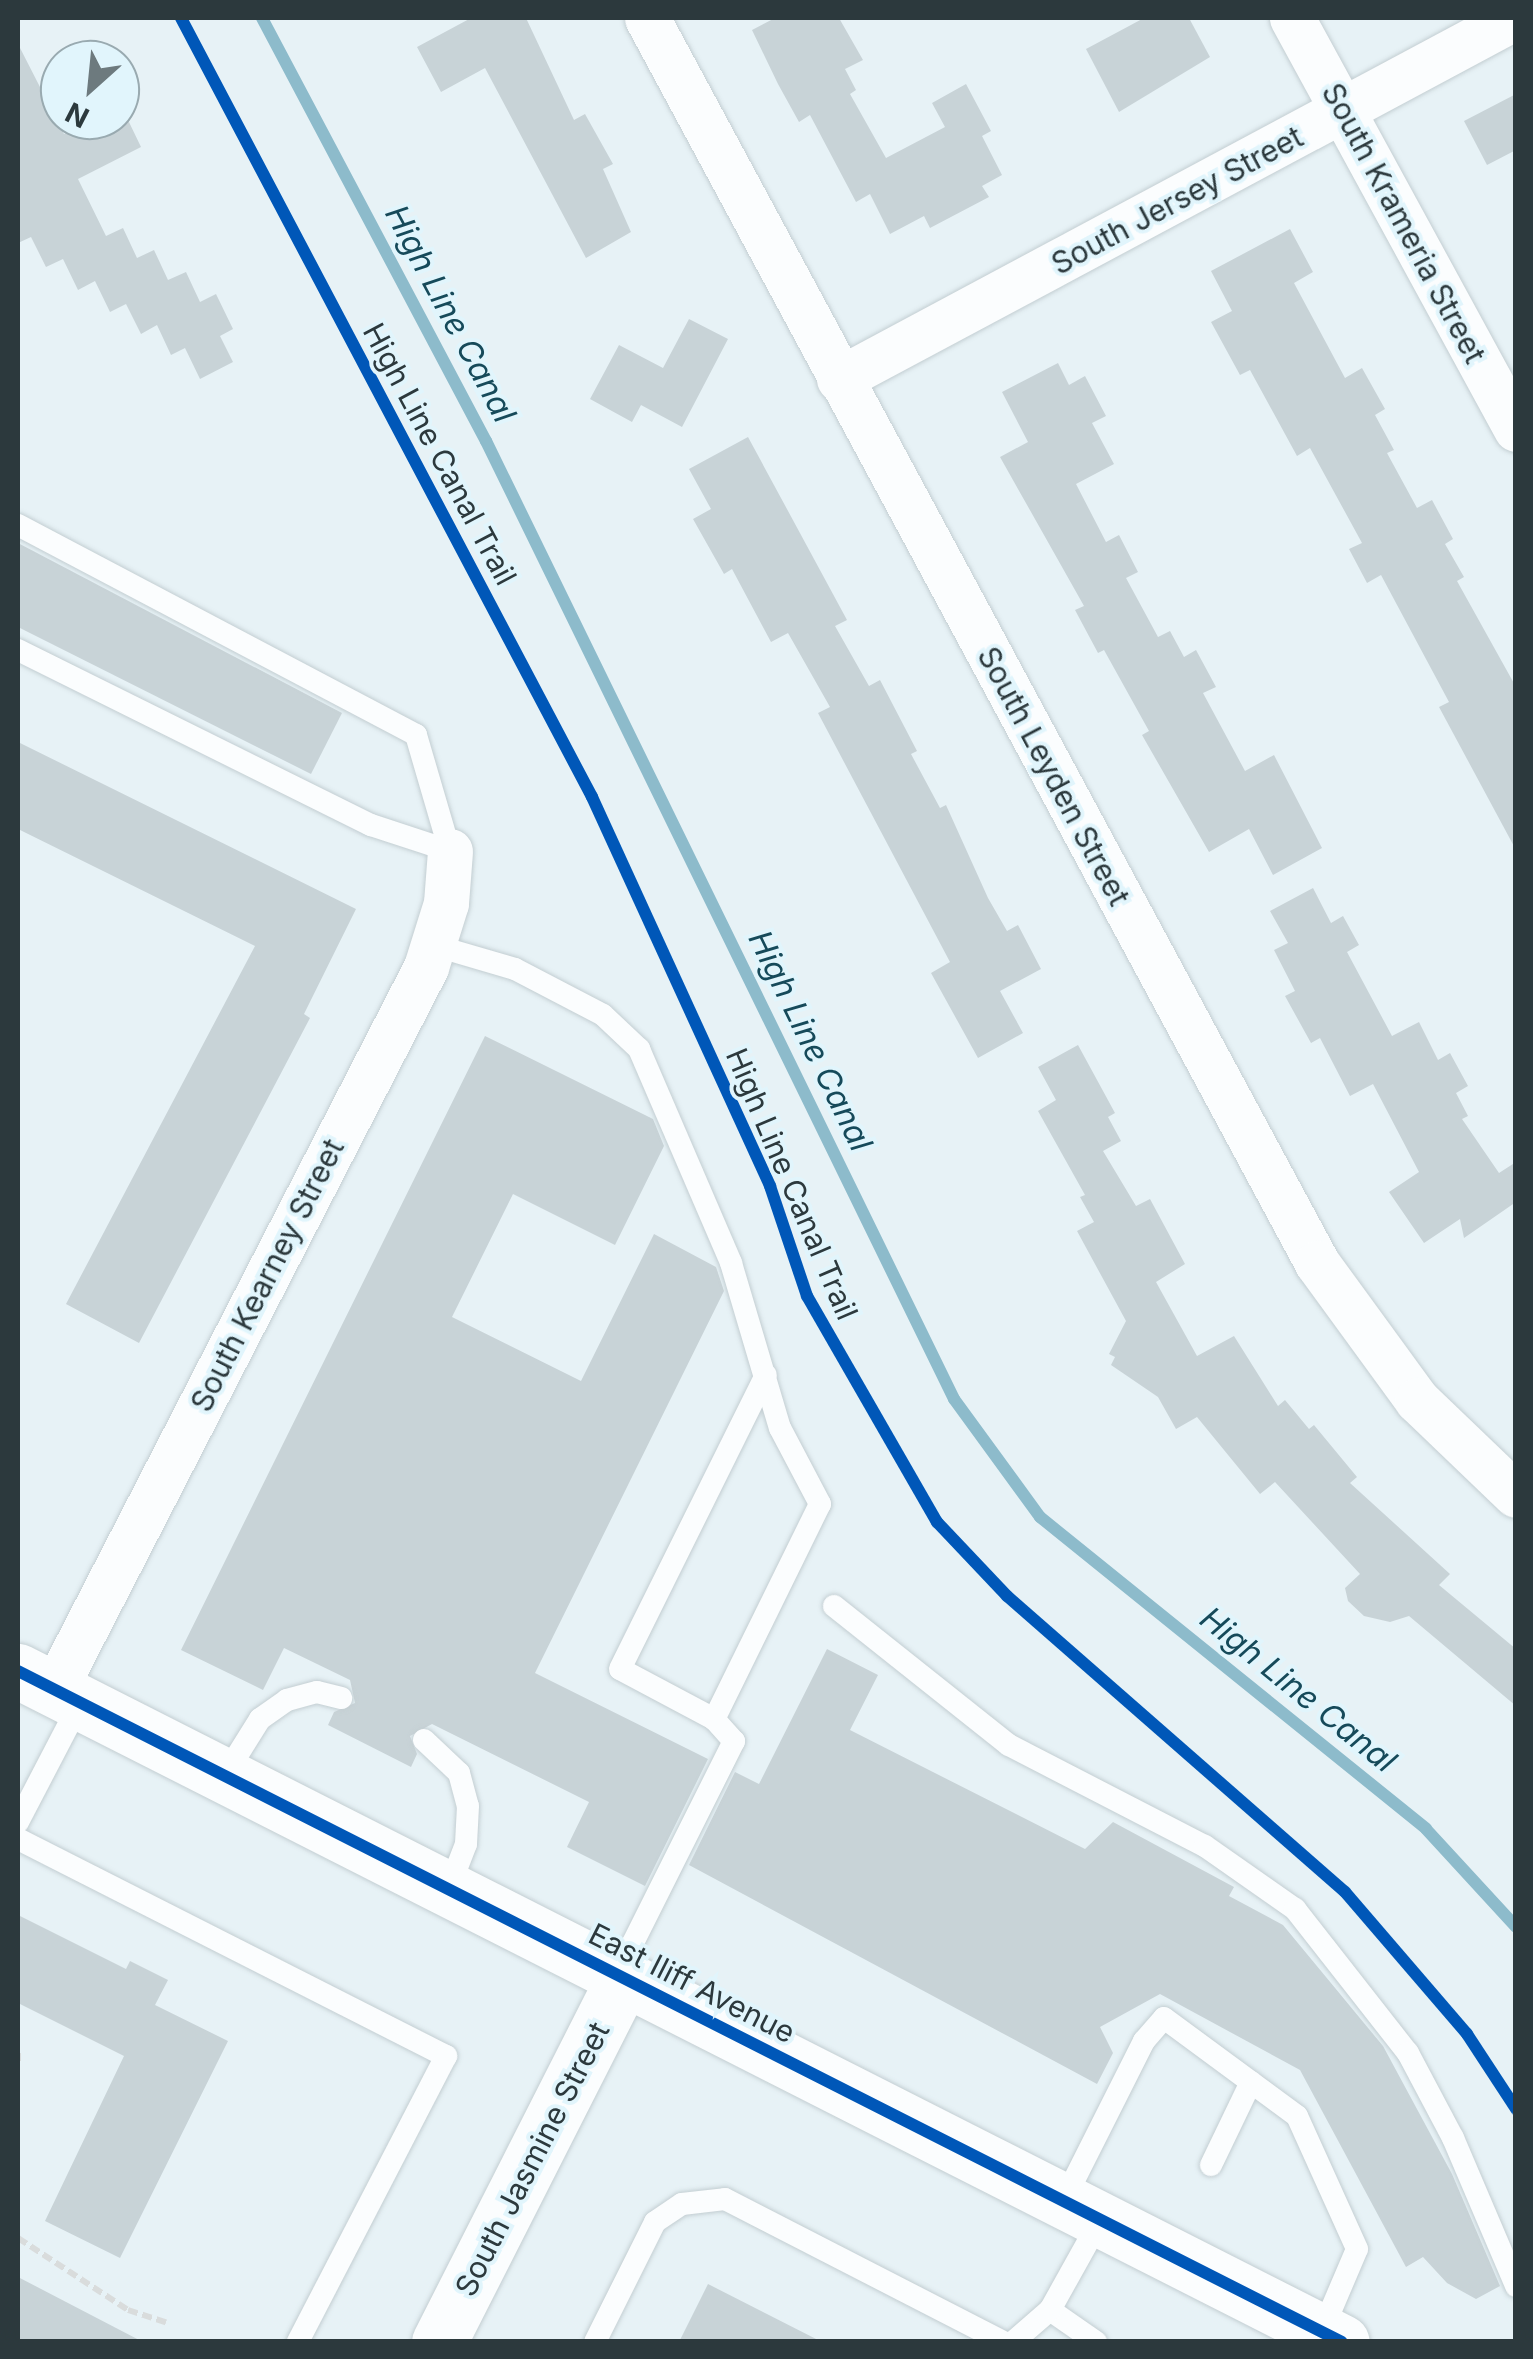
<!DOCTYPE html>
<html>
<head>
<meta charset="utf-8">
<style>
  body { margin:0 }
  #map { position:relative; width:1533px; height:2359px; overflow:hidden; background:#e7f2f6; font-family:Inter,sans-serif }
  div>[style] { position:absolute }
  .stream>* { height:12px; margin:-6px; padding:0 6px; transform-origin:6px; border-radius:6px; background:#8dbbcb }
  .building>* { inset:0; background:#c8d3d7 }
  .path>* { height:6px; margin-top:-3px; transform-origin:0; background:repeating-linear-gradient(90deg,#d9dcdc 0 10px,transparent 0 15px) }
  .roads { filter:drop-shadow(0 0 2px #c3ced2) drop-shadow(0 0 2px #c3ced2) }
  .service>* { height:22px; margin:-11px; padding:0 11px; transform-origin:11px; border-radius:11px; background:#fbfdfe }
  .minor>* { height:45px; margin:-22.5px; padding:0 22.5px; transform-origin:22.5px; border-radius:22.5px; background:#fbfdfe }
  .tertiary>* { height:55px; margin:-27.5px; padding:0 27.5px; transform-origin:27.5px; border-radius:27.5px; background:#fbfdfe }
  .cycleway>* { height:12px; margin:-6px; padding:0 6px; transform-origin:6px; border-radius:6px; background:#0057b8 }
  span { translate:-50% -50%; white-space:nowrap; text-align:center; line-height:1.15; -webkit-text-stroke:8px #e1f5fc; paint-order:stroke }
  .street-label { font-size:30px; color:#2c393d }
  .water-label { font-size:32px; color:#164a5a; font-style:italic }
  .frame { position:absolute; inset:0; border:20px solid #2c393d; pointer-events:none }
  .north { position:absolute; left:40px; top:40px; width:100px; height:100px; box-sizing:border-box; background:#e1f5fc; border:2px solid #99aab0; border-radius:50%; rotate:207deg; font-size:28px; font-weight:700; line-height:40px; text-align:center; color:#2c393d }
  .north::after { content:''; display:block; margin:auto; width:35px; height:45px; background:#6d7a7e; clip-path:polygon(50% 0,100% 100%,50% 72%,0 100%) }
</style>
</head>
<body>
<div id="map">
  <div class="stream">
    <i style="left:262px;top:18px;width:479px;rotate:62.1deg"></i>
    <i style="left:486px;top:441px;width:1066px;rotate:63.96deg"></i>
    <i style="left:954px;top:1399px;width:146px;rotate:53.9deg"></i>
    <i style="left:1040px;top:1517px;width:496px;rotate:38.9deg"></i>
    <i style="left:1426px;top:1829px;width:133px;rotate:47.4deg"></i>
  </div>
  <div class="building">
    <i style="clip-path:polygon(471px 18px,526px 18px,574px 120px,585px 114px,613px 164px,603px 169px,631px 232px,586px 258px,485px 68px,441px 92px,417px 47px)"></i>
    <i style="clip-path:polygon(775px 18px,839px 18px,863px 60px,845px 69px,856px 90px,850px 94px,886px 158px,945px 127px,932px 103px,966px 84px,991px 131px,982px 136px,1002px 175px,982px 186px,989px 197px,930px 228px,924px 216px,890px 234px,870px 194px,856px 202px,810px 115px,799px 122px,778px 84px,752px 30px)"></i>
    <i style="clip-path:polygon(1144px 18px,1189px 18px,1210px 57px,1119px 112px,1086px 49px)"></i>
    <i style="clip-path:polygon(18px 44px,64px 134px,92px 120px,128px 120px,141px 147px,78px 179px,106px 236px,123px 228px,137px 258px,154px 250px,168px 280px,186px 272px,200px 302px,216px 294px,233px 329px,220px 336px,233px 362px,200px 379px,185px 348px,171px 355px,157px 325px,141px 334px,126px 304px,110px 312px,95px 281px,78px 290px,63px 259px,46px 267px,31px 237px,18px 243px)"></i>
    <i style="clip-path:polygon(1516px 94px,1516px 150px,1487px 165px,1464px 121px)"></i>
    <i style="clip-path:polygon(1290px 229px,1313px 272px,1294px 283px,1345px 378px,1362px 368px,1385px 409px,1375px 415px,1394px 450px,1387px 453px,1417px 508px,1432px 500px,1453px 539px,1445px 544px,1464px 577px,1457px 581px,1516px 687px,1516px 850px,1439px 707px,1449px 702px,1381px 575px,1367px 583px,1349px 549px,1362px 543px,1310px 448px,1297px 456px,1250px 370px,1240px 375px,1211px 322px,1232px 311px,1211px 271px)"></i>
    <i style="clip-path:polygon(689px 319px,728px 339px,682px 427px,641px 405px,632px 422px,590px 399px,619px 345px,663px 368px)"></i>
    <i style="clip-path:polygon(1058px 363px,1069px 385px,1085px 376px,1106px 416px,1092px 423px,1114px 464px,1076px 484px,1106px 542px,1119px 535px,1138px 572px,1126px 578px,1158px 637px,1170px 631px,1184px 657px,1196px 650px,1216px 687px,1203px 693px,1245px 771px,1274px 755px,1322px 848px,1273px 875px,1249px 829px,1209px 852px,1142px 735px,1149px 731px,1104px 650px,1098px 653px,1075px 610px,1084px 606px,1000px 457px,1028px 442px,1002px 392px)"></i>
    <i style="clip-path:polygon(748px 437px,847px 620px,835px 626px,869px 686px,880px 680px,917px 751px,911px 754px,940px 808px,946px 805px,988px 898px,1007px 931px,1018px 925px,1041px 969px,1000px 991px,1023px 1033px,978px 1058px,931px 973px,950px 962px,818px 713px,830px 707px,788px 633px,771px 642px,732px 569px,724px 574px,693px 519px,711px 509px,689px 469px)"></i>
    <i style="clip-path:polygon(18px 543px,342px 713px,311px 774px,18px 627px)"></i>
    <i style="clip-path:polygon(18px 742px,356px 909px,304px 1014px,310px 1018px,139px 1343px,66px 1304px,255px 946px,18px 829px)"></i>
    <i style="clip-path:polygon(1313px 888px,1331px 923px,1343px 916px,1359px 945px,1347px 952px,1392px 1036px,1419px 1022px,1438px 1060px,1450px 1053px,1468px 1086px,1456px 1093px,1468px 1116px,1462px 1119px,1499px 1173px,1516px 1162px,1516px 1202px,1464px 1238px,1460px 1219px,1424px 1243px,1389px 1192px,1419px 1172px,1373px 1084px,1350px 1096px,1320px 1038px,1311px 1043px,1285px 996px,1295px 991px,1274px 950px,1288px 943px,1270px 911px)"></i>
    <i style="clip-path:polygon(485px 1036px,653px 1119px,664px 1146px,615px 1245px,513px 1194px,452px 1317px,581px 1381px,654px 1234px,716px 1267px,724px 1291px,535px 1673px,708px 1759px,645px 1886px,567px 1847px,589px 1802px,432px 1724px,410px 1736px,417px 1754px,411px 1767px,328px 1725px,334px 1712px,355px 1703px,350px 1680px,284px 1648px,263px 1690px,181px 1650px)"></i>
    <i style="clip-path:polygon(1078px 1045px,1115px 1113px,1108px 1117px,1121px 1141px,1103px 1151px,1136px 1206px,1150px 1199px,1185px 1264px,1156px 1282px,1197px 1356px,1234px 1336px,1278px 1406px,1285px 1400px,1309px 1429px,1314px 1425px,1357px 1477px,1350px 1483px,1450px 1574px,1439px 1585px,1516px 1649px,1516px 1706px,1409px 1616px,1390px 1622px,1364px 1616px,1348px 1601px,1345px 1588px,1360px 1574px,1275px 1482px,1260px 1494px,1197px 1417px,1176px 1429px,1158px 1397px,1111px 1365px,1115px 1357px,1109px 1354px,1126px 1321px,1077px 1231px,1094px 1222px,1080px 1197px,1085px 1195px,1038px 1111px,1056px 1100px,1038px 1067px)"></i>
    <i style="clip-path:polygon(827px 1649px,878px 1675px,850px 1730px,1085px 1849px,1113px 1822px,1234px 1887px,1229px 1896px,1283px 1925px,1383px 2046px,1452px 2174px,1500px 2286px,1476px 2299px,1447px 2283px,1423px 2257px,1406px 2267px,1300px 2070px,1160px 1994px,1100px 2027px,1113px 2053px,1097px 2084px,689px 1865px,735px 1772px,759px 1784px)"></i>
    <i style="clip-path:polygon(18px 1915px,126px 1969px,130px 1961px,168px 1980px,155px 2005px,228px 2041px,120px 2258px,45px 2221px,124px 2056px,18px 2003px)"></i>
    <i style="clip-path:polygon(18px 2277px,143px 2342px,18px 2342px)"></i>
    <i style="clip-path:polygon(708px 2284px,822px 2342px,679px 2342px)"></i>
  </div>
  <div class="path">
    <i style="left:18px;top:2053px;width:8px;rotate:90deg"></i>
    <i style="left:18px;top:2238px;width:131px;rotate:33.2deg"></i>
    <i style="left:128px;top:2310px;width:40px;rotate:18deg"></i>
  </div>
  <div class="roads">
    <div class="service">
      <i style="left:18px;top:525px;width:450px;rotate:27.8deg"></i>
      <i style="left:416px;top:735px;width:121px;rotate:73.7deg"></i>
      <i style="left:18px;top:650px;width:394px;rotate:26.4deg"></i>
      <i style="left:371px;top:825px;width:83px;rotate:18.2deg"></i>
      <i style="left:433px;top:945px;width:85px;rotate:16.3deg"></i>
      <i style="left:515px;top:969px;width:99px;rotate:27.6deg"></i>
      <i style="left:603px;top:1015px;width:50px;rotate:43.4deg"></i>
      <i style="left:639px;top:1049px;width:233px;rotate:66.7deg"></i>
      <i style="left:731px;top:1263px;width:172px;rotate:73.5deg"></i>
      <i style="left:780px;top:1428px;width:86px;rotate:62.2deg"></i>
      <i style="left:820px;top:1504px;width:240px;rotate:116.2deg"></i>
      <i style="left:714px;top:1719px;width:30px;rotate:48deg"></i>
      <i style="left:734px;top:1741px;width:226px;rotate:116.6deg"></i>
      <i style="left:633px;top:1943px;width:35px;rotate:105deg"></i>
      <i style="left:834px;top:1606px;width:223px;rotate:38.5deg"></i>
      <i style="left:1009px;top:1745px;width:220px;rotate:27.3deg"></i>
      <i style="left:1205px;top:1846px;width:110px;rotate:35deg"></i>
      <i style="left:1295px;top:1909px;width:183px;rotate:51.9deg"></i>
      <i style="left:1408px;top:2053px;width:96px;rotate:62.1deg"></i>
      <i style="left:1453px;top:2138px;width:161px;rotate:66.9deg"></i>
      <i style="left:714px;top:1719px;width:106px;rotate:-152deg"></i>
      <i style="left:620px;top:1669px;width:328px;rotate:-63.6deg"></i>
      <i style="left:424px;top:1740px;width:48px;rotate:43.3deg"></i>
      <i style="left:459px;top:1773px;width:34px;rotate:75deg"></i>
      <i style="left:468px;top:1806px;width:38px;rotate:93deg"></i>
      <i style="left:466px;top:1844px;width:47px;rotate:111.1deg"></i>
      <i style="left:225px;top:1775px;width:66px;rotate:-58deg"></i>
      <i style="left:260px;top:1719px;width:33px;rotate:-35deg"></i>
      <i style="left:287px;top:1700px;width:31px;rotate:-15deg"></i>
      <i style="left:317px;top:1692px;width:25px;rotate:14deg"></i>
      <i style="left:18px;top:1822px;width:134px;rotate:-62.5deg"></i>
      <i style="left:18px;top:1839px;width:480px;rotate:26.9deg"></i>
      <i style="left:446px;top:2056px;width:322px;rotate:117.4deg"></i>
      <i style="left:1211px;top:2165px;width:92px;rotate:-64.3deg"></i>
      <i style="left:1064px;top:2200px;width:178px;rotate:-63.3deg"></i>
      <i style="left:1144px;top:2041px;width:30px;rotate:-49deg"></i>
      <i style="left:1164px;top:2018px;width:165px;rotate:36.4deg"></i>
      <i style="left:1297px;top:2116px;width:146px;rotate:65.7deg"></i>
      <i style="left:1357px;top:2249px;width:89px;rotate:113.1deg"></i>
      <i style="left:1050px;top:2310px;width:56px;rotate:34.8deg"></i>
      <i style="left:595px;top:2342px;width:134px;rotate:-63.4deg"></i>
      <i style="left:655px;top:2222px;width:32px;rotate:-34deg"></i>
      <i style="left:682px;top:2204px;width:43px;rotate:-6.6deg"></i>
      <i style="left:725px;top:2199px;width:313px;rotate:27.2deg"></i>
      <i style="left:1013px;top:2342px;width:49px;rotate:-40.9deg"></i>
      <i style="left:1050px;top:2310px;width:103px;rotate:-60.9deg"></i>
    </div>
    <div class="minor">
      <i style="left:647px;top:18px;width:1414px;rotate:61.71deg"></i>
      <i style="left:1317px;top:1263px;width:170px;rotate:53.9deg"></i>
      <i style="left:1417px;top:1400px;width:137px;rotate:43.8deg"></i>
      <i style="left:1292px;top:18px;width:468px;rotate:61.4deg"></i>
      <i style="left:839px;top:379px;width:765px;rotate:-28.14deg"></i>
      <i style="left:54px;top:1690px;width:813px;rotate:-62.77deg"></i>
      <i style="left:426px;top:967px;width:67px;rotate:-72.6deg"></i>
      <i style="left:446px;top:903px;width:52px;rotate:-85.6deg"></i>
    </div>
    <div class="tertiary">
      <i style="left:18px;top:1671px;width:1484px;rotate:26.88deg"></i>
      <i style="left:439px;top:2342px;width:409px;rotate:-63.1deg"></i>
    </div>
  </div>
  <div class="cycleway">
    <i style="left:181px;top:18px;width:881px;rotate:62.18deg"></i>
    <i style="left:592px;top:797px;width:428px;rotate:65.4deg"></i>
    <i style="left:770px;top:1186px;width:116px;rotate:71.4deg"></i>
    <i style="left:807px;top:1296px;width:261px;rotate:60.1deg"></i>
    <i style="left:937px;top:1522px;width:102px;rotate:46.6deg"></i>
    <i style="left:1007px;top:1596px;width:449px;rotate:41.2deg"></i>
    <i style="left:1345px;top:1892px;width:187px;rotate:49.3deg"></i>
    <i style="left:1467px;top:2034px;width:90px;rotate:56.8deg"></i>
    <i style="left:18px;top:1671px;width:1484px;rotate:26.88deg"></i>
  </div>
  <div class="street-label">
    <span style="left:1177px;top:200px;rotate:-28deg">South Jersey Street</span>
    <span style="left:1404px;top:223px;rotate:62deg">South Krameria Street</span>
    <span style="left:440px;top:454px;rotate:62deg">High Line Canal Trail</span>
    <span style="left:1054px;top:776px;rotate:62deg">South Leyden Street</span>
    <span style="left:792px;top:1184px;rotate:67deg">High Line Canal Trail</span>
    <span style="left:267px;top:1275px;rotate:-63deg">South Kearney Street</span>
    <span style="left:692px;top:1983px;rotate:27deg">East Iliff Avenue</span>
    <span style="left:532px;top:2159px;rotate:-63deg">South Jasmine Street</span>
  </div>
  <div class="water-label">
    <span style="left:450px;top:314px;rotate:62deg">High Line Canal</span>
    <span style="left:810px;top:1041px;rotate:64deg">High Line Canal</span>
    <span style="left:1298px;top:1690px;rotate:39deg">High Line Canal</span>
  </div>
  <div class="frame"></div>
  <div class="north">N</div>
</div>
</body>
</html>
